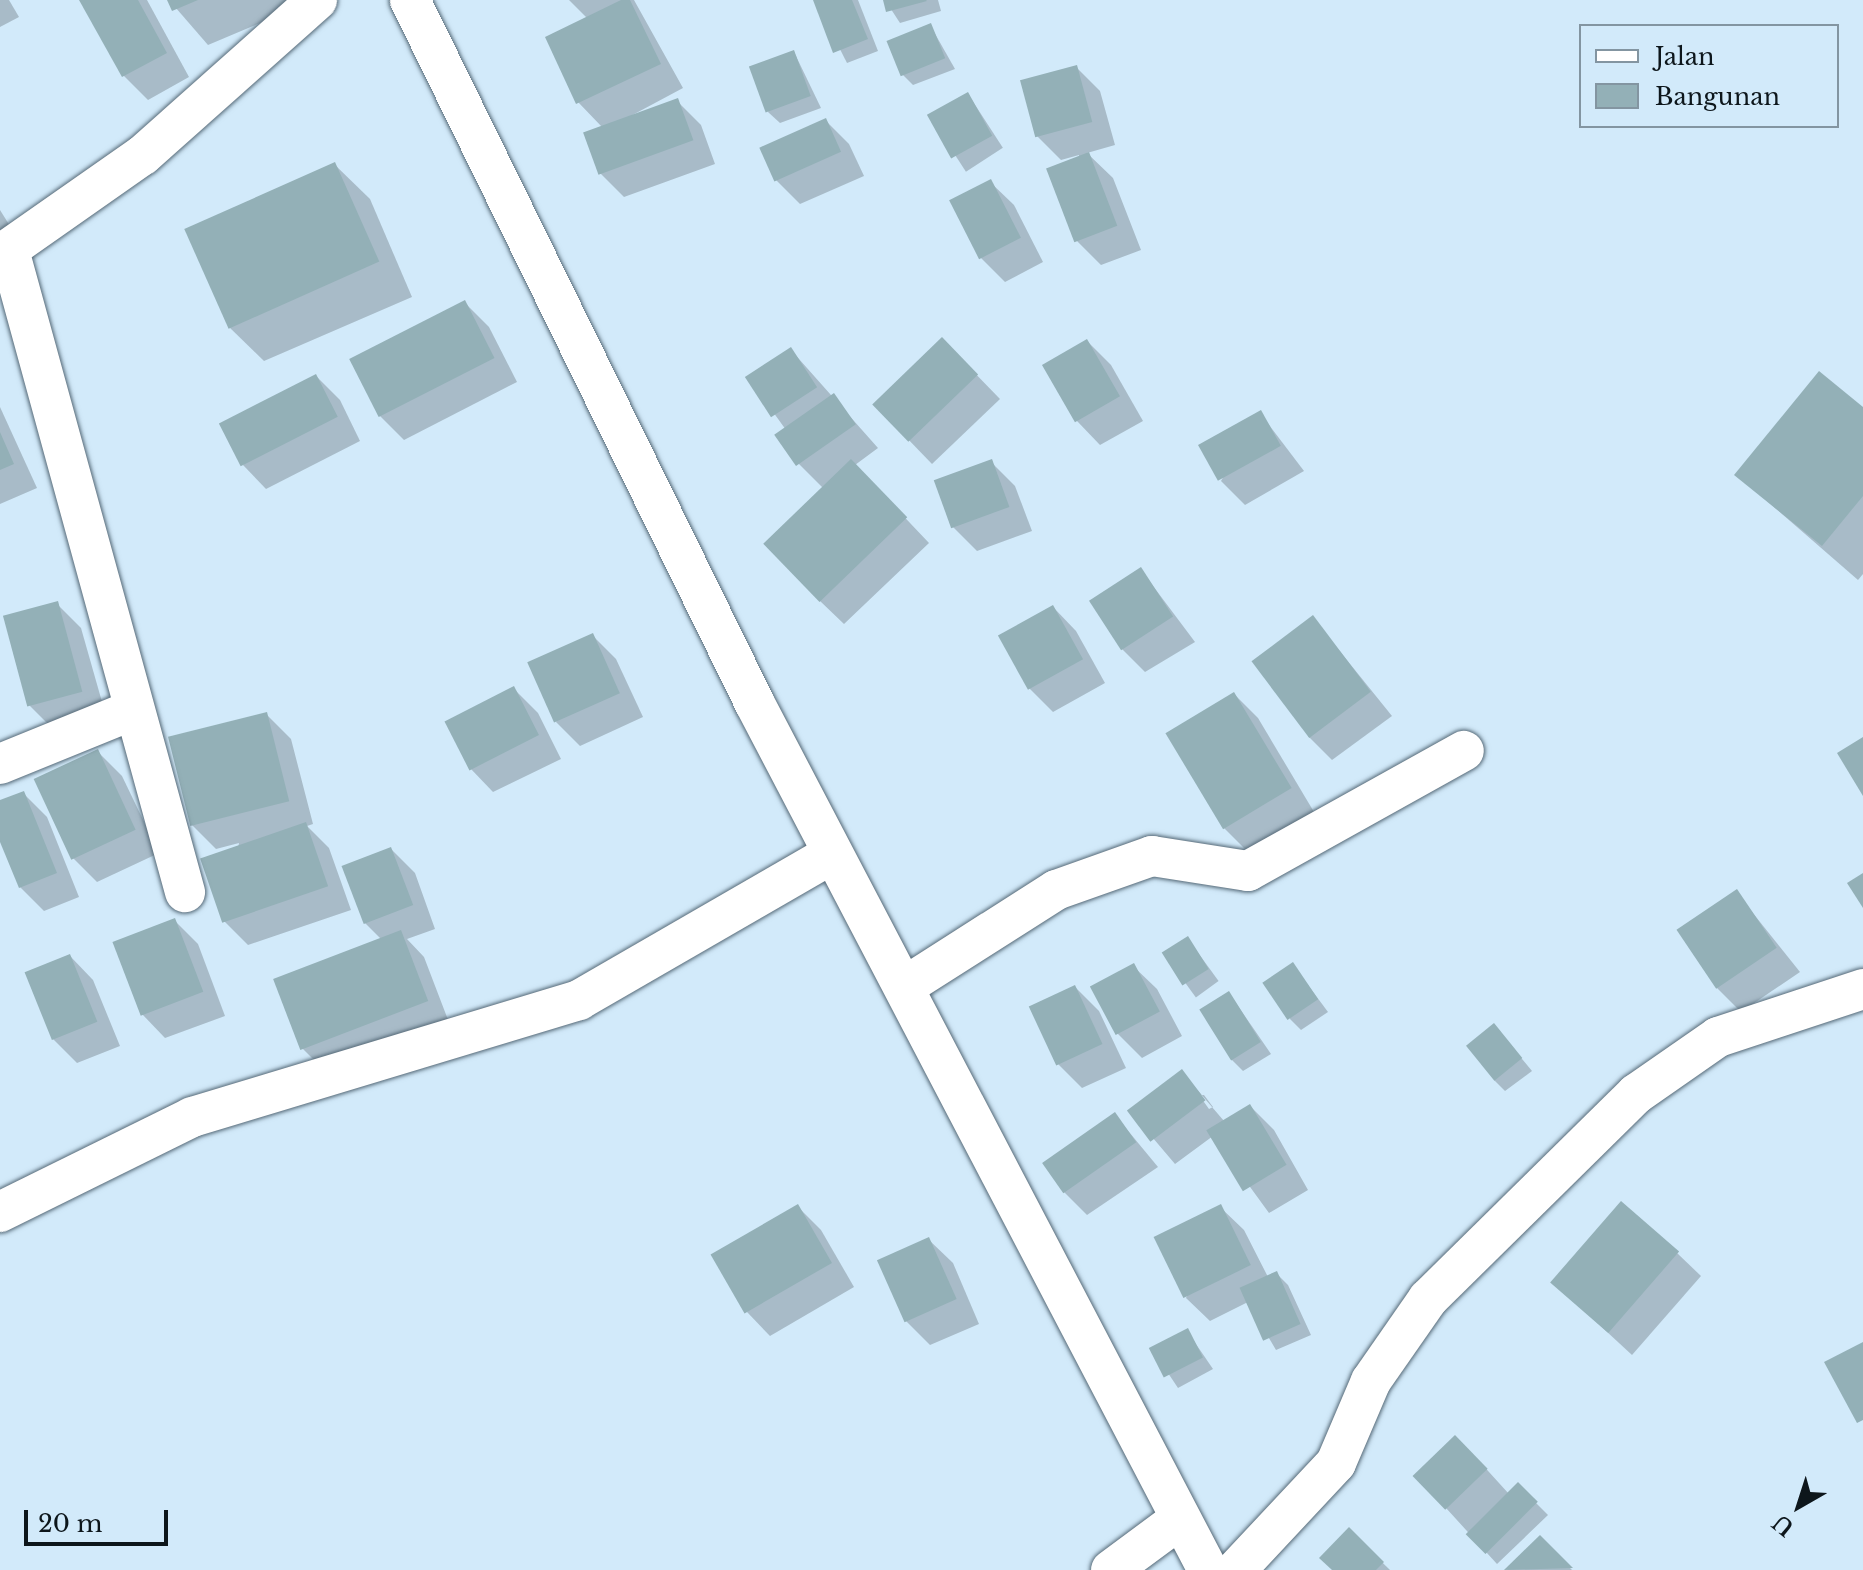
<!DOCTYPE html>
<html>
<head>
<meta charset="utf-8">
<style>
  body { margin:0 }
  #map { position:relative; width:1863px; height:1570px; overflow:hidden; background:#d2eafa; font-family:"Libre Baskerville",serif }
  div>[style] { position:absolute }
  .shadow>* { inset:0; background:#0003; transform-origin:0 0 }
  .building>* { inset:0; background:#93b0b7; transform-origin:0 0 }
  .roads { filter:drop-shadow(0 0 2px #556977) drop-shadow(0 0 2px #556977) }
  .minor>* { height:40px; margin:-20px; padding:0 20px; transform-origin:20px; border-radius:20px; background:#fff }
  span { translate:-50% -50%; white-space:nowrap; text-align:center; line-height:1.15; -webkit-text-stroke:7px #d2eafa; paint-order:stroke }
  .legend { position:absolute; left:1579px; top:24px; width:260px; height:104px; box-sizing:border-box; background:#d2eafa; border:2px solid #8395a1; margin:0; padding:10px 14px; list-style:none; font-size:24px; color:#0d161b }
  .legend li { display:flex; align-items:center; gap:16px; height:40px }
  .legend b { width:40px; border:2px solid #8395a1 }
  .north { position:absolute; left:1759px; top:1466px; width:80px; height:80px; -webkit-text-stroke:6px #d2eafa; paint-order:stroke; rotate:219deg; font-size:22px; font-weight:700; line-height:32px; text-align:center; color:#0d161b }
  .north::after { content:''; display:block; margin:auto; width:28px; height:36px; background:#0d161b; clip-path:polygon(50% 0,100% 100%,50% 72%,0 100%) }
  .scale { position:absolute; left:24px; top:1510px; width:144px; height:36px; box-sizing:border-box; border:4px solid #0d161b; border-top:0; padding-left:10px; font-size:24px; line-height:28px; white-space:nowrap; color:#0d161b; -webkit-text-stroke:6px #d2eafa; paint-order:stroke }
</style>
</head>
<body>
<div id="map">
  <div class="shadow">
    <i style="clip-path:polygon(0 0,9px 0,19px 17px,0 27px)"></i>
    <i style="clip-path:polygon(82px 0,147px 0,189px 77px,148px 100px,124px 76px)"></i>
    <i style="clip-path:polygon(169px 0,312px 0,312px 1px,208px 45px)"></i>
    <i style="clip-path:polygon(569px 0,634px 0,683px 88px,625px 119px,677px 101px,701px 125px,715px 164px,624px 197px,600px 173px,602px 127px,578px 102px,587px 18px)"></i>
    <i style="clip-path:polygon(815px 0,858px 0,878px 51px,847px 63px)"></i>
    <i style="clip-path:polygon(885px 0,938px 0,941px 11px,900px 23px)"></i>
    <i style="clip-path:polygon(930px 25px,955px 69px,913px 85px,902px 74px)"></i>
    <i style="clip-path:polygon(794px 52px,821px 108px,780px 123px,768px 112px)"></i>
    <i style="clip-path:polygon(1076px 67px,1100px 91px,1115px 145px,1087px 153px,1113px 178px,1141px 250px,1101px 265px,1077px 241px,1079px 155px,1061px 160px,1037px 136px)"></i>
    <i style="left:968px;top:94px;width:64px;height:44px;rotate:57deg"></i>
    <i style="clip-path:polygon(825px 120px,849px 144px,864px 176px,800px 204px,776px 180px)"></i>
    <i style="clip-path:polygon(334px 164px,370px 199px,412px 297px,264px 361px,228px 326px)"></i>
    <i style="clip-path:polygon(990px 182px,1014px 205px,1043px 262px,1005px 282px,981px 258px)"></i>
    <i style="clip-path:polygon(0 210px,10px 226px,0 231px)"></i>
    <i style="clip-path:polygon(465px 303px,489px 327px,517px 382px,404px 440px,380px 416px)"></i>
    <i style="clip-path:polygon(1087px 341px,1111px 365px,1143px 421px,1100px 445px,1077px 421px)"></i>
    <i style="clip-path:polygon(791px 350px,878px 448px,855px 465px,929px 543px,844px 624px,820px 601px,823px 488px,799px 464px,786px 430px,748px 377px)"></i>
    <i style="clip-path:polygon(966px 364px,1000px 399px,932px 464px,874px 404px)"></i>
    <i style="clip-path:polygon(316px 376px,340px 400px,360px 441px,266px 489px,243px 465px)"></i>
    <i style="clip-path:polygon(0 407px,37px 488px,0 504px)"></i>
    <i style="clip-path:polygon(1863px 409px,1863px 574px,1858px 580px,1737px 475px)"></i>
    <i style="clip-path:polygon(1260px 413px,1304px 471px,1245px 505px,1221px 481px)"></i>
    <i style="clip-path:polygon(991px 462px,1015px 486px,1032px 531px,977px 551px,953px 527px)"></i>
    <i style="clip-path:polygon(1141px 570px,1195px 642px,1145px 672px,1121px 648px)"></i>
    <i style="clip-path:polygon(57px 604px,81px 628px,106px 716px,54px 730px,30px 706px)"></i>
    <i style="clip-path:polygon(1053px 607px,1076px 631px,1105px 683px,1053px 712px,1029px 688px)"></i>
    <i style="clip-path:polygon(1313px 618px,1392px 716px,1332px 760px,1308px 736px)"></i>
    <i style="clip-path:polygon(592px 635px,616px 659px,643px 717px,580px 746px,556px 722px)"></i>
    <i style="clip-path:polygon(514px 689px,538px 713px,561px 759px,493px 792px,470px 768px)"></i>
    <i style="clip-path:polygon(1234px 694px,1258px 718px,1314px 812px,1248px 852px,1224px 828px)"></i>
    <i style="clip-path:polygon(267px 715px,291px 739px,313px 824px,307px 826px,329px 848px,351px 910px,248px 945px,224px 921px,239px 843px,216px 849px,192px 825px)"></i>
    <i style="clip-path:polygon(98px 752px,122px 776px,159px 853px,97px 882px,73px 858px)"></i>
    <i style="clip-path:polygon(23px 793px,47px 817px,79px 897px,44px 911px,20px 887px,0 836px,0 803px)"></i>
    <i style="clip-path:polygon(391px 849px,415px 873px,435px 929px,407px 939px,424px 957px,450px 1025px,325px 1071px,301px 1047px,382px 940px,364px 922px)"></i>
    <i style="clip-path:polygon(1736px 892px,1800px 972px,1741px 1012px,1717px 988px)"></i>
    <i style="clip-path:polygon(174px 920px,198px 944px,225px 1016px,165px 1038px,142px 1014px)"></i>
    <i style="left:1188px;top:939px;width:52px;height:28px;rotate:54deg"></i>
    <i style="clip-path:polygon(70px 956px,93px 980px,120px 1046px,77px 1063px,53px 1039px)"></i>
    <i style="clip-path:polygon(1293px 965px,1328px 1012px,1301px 1030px,1290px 1019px)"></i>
    <i style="clip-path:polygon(1133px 966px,1157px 989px,1182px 1036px,1142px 1058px,1118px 1034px,1093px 987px)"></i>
    <i style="clip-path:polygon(1075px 987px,1099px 1011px,1126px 1068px,1082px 1088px,1058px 1064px,1031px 1007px)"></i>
    <i style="clip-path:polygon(1229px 993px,1271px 1054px,1243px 1071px,1231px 1059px)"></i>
    <i style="clip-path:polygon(1494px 1025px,1532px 1071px,1505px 1091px,1494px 1080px)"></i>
    <i style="clip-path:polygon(evenodd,1182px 1072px,1224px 1121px,1250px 1106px,1274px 1130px,1308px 1190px,1269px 1213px,1213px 1136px,1175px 1164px,1130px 1111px,1182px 1072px,1199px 1095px,1204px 1095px,1213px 1107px,1209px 1109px,1199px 1095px)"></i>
    <i style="clip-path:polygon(1115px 1115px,1158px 1167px,1087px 1215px,1063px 1191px)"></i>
    <i style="clip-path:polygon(797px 1206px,821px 1230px,854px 1287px,770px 1336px,747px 1312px)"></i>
    <i style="clip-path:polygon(1220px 1207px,1244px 1230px,1268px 1277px,1277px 1274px,1288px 1285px,1311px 1335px,1276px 1350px,1248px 1302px,1210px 1321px,1186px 1298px)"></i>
    <i style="clip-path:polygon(929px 1240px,953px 1263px,979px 1324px,930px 1345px,906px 1321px)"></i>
    <i style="clip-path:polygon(1677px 1253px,1701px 1276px,1632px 1355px,1553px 1282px)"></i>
    <i style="clip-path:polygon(1187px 1331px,1213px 1369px,1178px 1388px,1152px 1349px)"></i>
    <i style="clip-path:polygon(1479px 1461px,1509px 1494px,1518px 1485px,1548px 1515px,1497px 1564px,1446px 1508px)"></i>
    <i style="clip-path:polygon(1349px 1530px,1390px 1570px,1334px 1570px)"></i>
    <i style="clip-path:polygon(1540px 1537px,1572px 1570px,1507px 1570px)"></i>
  </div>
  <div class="building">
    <i style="clip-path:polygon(79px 0,138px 0,167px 53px,122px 77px)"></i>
    <i style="clip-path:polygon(167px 0,198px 0,172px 11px)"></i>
    <i style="clip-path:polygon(621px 0,630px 0,661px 64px,576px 104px,545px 37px)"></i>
    <i style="clip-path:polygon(813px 0,852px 0,868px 39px,833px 53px)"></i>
    <i style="clip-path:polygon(883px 0,926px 0,927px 1px,886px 12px)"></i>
    <i style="left:931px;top:23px;width:38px;height:48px;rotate:68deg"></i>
    <i style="left:794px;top:50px;width:49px;height:48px;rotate:70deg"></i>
    <i style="left:1077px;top:65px;width:59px;height:59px;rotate:75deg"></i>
    <i style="left:968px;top:92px;width:50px;height:47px;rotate:61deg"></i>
    <i style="left:678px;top:98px;width:45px;height:101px;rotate:70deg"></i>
    <i style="left:826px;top:118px;width:37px;height:73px;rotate:66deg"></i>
    <i style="left:1089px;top:152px;width:79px;height:46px;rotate:69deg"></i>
    <i style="left:335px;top:162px;width:109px;height:165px;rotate:66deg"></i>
    <i style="left:991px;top:179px;width:66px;height:47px;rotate:63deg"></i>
    <i style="left:465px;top:300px;width:65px;height:130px;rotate:63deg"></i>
    <i style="left:942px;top:337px;width:52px;height:97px;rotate:46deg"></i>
    <i style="left:1087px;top:339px;width:66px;height:52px;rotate:60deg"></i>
    <i style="left:791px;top:347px;width:48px;height:55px;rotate:57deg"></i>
    <i style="clip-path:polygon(1819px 371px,1863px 407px,1863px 496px,1822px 546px,1734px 475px)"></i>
    <i style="left:316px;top:374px;width:48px;height:109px;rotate:63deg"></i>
    <i style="left:834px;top:393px;width:38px;height:73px;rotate:55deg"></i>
    <i style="left:1261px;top:410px;width:41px;height:72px;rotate:61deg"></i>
    <i style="clip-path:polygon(0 432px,14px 464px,0 470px)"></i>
    <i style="left:851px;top:459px;width:81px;height:122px;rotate:46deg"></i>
    <i style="left:992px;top:459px;width:51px;height:62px;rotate:70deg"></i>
    <i style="left:1141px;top:567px;width:59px;height:62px;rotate:57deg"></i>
    <i style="left:58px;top:601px;width:94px;height:57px;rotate:75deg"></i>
    <i style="left:1053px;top:605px;width:62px;height:63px;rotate:61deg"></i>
    <i style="left:1313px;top:615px;width:96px;height:77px;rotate:53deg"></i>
    <i style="left:593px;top:633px;width:66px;height:72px;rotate:66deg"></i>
    <i style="left:514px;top:686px;width:55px;height:78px;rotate:63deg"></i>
    <i style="left:1234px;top:692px;width:112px;height:80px;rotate:59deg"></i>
    <i style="left:267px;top:712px;width:92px;height:102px;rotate:76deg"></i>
    <i style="clip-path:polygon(1863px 737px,1863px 796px,1837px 753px)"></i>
    <i style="left:98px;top:749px;width:89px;height:71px;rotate:65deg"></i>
    <i style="clip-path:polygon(24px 791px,57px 873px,19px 888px,0 842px,0 800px)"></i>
    <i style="left:306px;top:822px;width:68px;height:112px;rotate:71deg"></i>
    <i style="left:391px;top:847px;width:62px;height:53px;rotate:69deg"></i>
    <i style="clip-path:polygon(1863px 873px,1863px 908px,1847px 883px)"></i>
    <i style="left:1737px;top:889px;width:71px;height:73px;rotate:56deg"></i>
    <i style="left:175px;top:918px;width:79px;height:67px;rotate:69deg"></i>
    <i style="left:401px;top:930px;width:76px;height:137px;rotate:69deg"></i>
    <i style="left:1188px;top:936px;width:39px;height:31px;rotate:58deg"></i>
    <i style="left:70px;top:954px;width:73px;height:49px;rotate:68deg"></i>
    <i style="left:1293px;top:962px;width:45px;height:37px;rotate:56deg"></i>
    <i style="left:1134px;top:963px;width:55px;height:50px;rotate:62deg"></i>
    <i style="left:1075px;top:985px;width:65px;height:51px;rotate:65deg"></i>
    <i style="left:1229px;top:991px;width:60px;height:35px;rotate:58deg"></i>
    <i style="left:1494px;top:1023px;width:45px;height:36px;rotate:51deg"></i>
    <i style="left:1182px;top:1069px;width:39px;height:69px;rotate:53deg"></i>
    <i style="left:1250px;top:1104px;width:71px;height:51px;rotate:59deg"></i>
    <i style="left:1115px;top:1112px;width:37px;height:89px;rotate:55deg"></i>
    <i style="left:1621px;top:1201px;width:77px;height:108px;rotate:41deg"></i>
    <i style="left:798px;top:1204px;width:68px;height:101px;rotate:60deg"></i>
    <i style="left:1221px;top:1204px;width:68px;height:75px;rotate:64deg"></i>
    <i style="left:929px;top:1237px;width:68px;height:57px;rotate:66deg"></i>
    <i style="left:1277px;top:1271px;width:58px;height:41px;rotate:66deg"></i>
    <i style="left:1188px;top:1328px;width:33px;height:44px;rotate:63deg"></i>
    <i style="clip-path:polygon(1863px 1342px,1863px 1420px,1857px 1423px,1824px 1362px)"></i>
    <i style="left:1455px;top:1435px;width:47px;height:59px;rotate:46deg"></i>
    <i style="left:1518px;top:1482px;width:28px;height:74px;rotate:45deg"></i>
    <i style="clip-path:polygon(1349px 1527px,1384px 1562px,1376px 1570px,1332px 1570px,1319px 1558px)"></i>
    <i style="clip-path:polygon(1540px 1535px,1573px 1568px,1504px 1570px)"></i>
  </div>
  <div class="roads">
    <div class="minor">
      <i style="left:410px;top:0;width:782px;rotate:63.89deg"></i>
      <i style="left:754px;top:702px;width:980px;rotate:62.39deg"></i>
      <i style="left:9px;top:250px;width:666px;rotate:74.67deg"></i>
      <i style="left:0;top:255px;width:174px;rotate:-35deg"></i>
      <i style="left:143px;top:155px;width:233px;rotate:-41.7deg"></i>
      <i style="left:0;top:764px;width:144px;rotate:-22.1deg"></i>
      <i style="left:907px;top:985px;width:177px;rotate:-32.5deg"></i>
      <i style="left:1056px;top:890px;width:102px;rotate:-19.5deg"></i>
      <i style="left:1152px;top:856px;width:97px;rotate:8.9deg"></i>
      <i style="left:1248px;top:871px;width:247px;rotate:-29.1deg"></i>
      <i style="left:0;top:1212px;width:214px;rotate:-26.3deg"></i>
      <i style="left:192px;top:1117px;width:404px;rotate:-16.8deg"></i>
      <i style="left:579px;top:1000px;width:292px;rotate:-30deg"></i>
      <i style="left:1111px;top:1570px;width:86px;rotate:-36.5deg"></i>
      <i style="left:1236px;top:1570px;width:146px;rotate:-46.9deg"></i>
      <i style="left:1336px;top:1463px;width:89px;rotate:-66.9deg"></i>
      <i style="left:1371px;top:1381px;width:100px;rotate:-55.2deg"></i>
      <i style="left:1428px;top:1299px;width:292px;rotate:-44.6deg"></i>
      <i style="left:1636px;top:1094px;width:100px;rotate:-34.8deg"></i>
      <i style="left:1718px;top:1037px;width:153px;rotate:-18.3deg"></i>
    </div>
  </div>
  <ul class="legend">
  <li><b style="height:10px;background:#fff"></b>Jalan</li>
  <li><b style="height:22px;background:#93b0b7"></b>Bangunan</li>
  </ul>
  <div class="north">U</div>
  <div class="scale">20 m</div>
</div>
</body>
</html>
